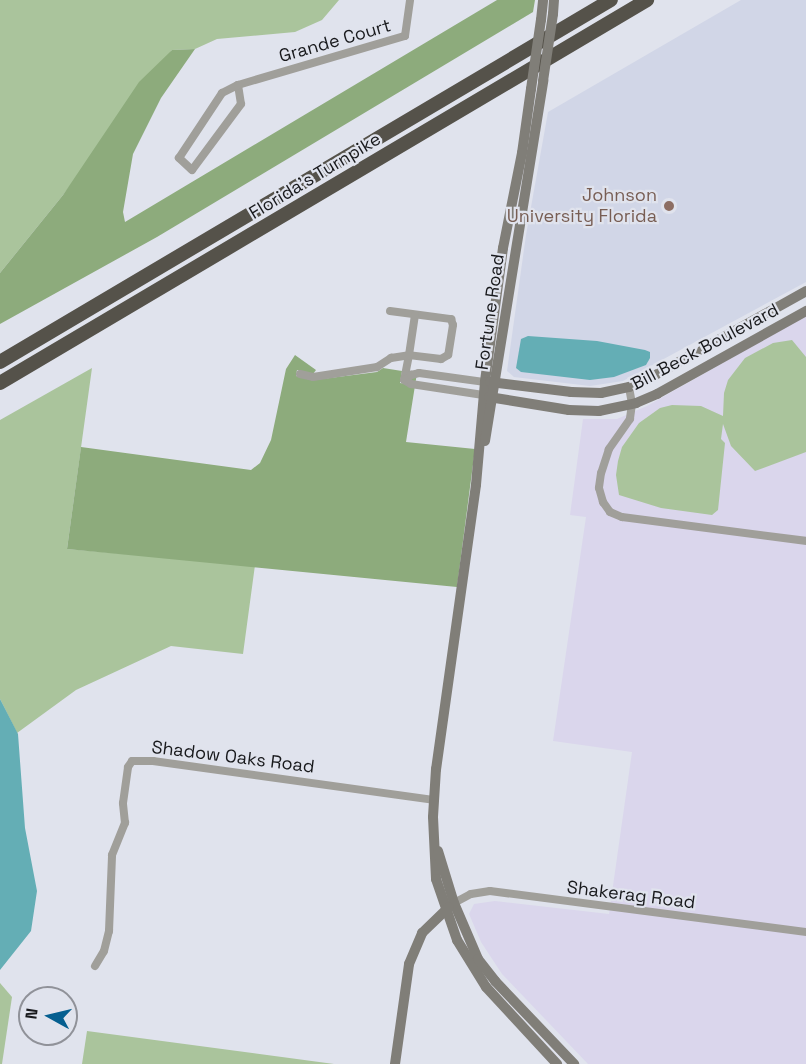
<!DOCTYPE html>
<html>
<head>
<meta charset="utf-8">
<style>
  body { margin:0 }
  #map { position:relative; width:806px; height:1064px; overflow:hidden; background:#e0e3ed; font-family:"Space Grotesk",sans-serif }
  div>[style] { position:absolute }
  .commercial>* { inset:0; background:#dad6ec }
  .built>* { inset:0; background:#d1d6e7 }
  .green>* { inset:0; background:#aac49c }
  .forest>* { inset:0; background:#8dab7c }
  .water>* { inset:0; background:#64aeb5 }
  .street>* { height:8px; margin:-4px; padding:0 4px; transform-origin:4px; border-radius:4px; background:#a09f9a }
  .secondary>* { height:10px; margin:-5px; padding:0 5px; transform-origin:5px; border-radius:5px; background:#807e78 }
  .highway>* { height:14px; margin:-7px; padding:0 7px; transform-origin:7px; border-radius:7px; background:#55524a }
  .secondary-bridge>* { height:10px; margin:-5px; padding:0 5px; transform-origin:5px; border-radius:5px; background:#807e78 }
  .dots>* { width:16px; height:16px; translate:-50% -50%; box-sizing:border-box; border:3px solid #e0e3ed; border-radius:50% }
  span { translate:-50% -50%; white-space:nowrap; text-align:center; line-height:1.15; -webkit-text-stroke:4.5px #e0e3ed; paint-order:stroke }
  .street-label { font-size:18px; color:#18191c }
  .education-label { font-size:18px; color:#785e54 }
  .right { translate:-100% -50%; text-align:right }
  .north { position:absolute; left:18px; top:986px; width:60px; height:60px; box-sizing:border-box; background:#e0e3ed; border:2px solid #909299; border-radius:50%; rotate:278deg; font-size:16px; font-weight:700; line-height:24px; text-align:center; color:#18191c }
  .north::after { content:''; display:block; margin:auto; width:21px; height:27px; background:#055f90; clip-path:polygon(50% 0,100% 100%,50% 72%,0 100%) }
</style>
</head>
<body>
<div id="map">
  <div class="commercial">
    <i style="clip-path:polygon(806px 316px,806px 1064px,588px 1064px,502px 974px,481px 942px,469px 914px,474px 904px,495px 901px,609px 914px,632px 752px,553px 741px,586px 517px,570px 515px,583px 419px,617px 419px,647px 406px)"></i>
  </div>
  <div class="built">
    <i style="clip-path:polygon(741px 0,806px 0,806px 282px,623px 381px,590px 386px,514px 377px,507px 371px,526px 235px,548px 112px)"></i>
  </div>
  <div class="green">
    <i style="clip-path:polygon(0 0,339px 0,322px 20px,295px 32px,217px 39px,195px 49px,172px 50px,63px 195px,0 273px)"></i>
    <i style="clip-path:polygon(792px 340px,806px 357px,806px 452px,755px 471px,731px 446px,723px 424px,721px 439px,725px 443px,718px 510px,712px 515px,661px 508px,619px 495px,616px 475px,618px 461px,622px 447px,639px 423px,660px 408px,672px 405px,701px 406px,723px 416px,724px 393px,728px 380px,745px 358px,773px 343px)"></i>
    <i style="clip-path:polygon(92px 368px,67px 549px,255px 565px,243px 654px,171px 646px,76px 690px,17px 733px,0 699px,0 420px)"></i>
    <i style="clip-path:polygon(0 983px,12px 997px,2px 1064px,0 1064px)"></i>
    <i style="clip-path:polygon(87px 1031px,334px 1064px,82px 1064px)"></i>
  </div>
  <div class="forest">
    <i style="clip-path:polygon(497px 0,535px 0,533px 12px,157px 237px,0 324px,0 273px,63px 195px,139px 82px,172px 50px,195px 49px,161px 98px,133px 154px,123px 212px,125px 222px)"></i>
    <i style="clip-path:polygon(295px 355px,316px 370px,313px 374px,297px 370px,296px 376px,314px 380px,377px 372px,383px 368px,402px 371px,400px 383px,407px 384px,409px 372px,417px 373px,406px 442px,475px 449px,457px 587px,67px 549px,81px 447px,251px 470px,260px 463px,271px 440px,286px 369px)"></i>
  </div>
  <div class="water">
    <i style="clip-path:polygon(528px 336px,597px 341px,645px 350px,650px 352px,650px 358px,646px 365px,614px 377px,590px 380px,521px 372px,516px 368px,521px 339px)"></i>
    <i style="clip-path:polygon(0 699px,18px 734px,25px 828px,37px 891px,31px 931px,0 970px)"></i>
  </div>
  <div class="street">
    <i style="left:238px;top:85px;width:19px;rotate:81deg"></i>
    <i style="left:241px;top:104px;width:82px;rotate:126.6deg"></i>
    <i style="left:192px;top:170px;width:18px;rotate:-137deg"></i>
    <i style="left:179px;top:158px;width:78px;rotate:-56.5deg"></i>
    <i style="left:222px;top:93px;width:18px;rotate:-27deg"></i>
    <i style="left:238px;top:85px;width:174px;rotate:-16.4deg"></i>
    <i style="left:405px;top:36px;width:36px;rotate:-82deg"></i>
    <i style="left:390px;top:311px;width:62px;rotate:7.5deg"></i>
    <i style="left:451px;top:319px;width:6px;rotate:72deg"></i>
    <i style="left:453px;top:325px;width:30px;rotate:99deg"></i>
    <i style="left:448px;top:355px;width:8px;rotate:150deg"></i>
    <i style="left:441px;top:359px;width:32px;rotate:-173deg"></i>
    <i style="left:409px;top:355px;width:25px;rotate:101deg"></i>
    <i style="left:300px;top:374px;width:13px;rotate:13deg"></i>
    <i style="left:313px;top:377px;width:65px;rotate:-8.9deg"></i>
    <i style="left:377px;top:367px;width:17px;rotate:-33deg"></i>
    <i style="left:391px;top:358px;width:18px;rotate:-9deg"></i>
    <i style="left:409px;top:355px;width:40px;rotate:-81.5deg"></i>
    <i style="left:404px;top:380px;width:8px;rotate:30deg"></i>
    <i style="left:411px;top:384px;width:73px;rotate:8.7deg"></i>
    <i style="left:405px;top:380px;width:8px;rotate:-40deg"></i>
    <i style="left:411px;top:375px;width:8px;rotate:-14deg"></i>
    <i style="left:419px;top:373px;width:67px;rotate:7.8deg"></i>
    <i style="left:629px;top:387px;width:17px;rotate:80deg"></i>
    <i style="left:632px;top:404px;width:15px;rotate:98deg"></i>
    <i style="left:630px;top:419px;width:37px;rotate:125deg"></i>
    <i style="left:609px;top:449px;width:25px;rotate:108deg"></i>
    <i style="left:601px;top:473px;width:15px;rotate:98deg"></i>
    <i style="left:599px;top:488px;width:15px;rotate:74deg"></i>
    <i style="left:603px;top:502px;width:12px;rotate:55deg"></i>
    <i style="left:610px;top:512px;width:13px;rotate:23deg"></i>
    <i style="left:622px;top:517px;width:186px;rotate:7.4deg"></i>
    <i style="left:454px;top:903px;width:19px;rotate:-28deg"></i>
    <i style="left:471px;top:894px;width:19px;rotate:-9deg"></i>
    <i style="left:490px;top:891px;width:319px;rotate:7.4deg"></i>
    <i style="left:95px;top:966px;width:17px;rotate:-59deg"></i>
    <i style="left:104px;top:951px;width:21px;rotate:-76deg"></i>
    <i style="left:109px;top:931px;width:76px;rotate:-87.7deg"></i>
    <i style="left:112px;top:855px;width:35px;rotate:-68deg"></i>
    <i style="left:125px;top:823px;width:20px;rotate:-96deg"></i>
    <i style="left:123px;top:803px;width:36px;rotate:-82deg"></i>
    <i style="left:128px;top:767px;width:7px;rotate:-56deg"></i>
    <i style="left:132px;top:761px;width:21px"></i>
    <i style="left:153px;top:761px;width:283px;rotate:7.9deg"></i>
  </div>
  <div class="secondary">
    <i style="left:553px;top:14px;width:14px;rotate:-86deg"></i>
    <i style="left:541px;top:20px;width:20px;rotate:-84deg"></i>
    <i style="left:531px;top:89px;width:65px;rotate:98deg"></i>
    <i style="left:522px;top:153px;width:97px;rotate:101.3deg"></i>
    <i style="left:503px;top:248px;width:135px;rotate:97.7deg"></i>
    <i style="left:485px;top:382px;width:103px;rotate:95deg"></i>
    <i style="left:476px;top:485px;width:287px;rotate:98deg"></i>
    <i style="left:436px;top:769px;width:48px;rotate:93.6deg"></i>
    <i style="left:433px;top:817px;width:62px;rotate:87.2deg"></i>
    <i style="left:436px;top:879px;width:65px;rotate:71deg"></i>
    <i style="left:457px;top:940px;width:55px;rotate:58.3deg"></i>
    <i style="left:486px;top:987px;width:105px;rotate:47.3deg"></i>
    <i style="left:490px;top:382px;width:82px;rotate:7deg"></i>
    <i style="left:571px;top:392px;width:30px;rotate:2deg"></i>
    <i style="left:601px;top:393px;width:29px;rotate:-12deg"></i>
    <i style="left:629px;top:387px;width:23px;rotate:-23deg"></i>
    <i style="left:650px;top:378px;width:179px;rotate:-29.1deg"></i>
    <i style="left:489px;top:397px;width:81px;rotate:9.2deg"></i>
    <i style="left:569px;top:410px;width:30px;rotate:2deg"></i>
    <i style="left:599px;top:411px;width:38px;rotate:-12deg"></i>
    <i style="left:636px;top:403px;width:23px;rotate:-23deg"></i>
    <i style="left:657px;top:394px;width:171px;rotate:-29.1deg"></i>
    <i style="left:485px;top:441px;width:365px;rotate:-80.8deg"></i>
    <i style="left:438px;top:851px;width:54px;rotate:72.9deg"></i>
    <i style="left:454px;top:903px;width:61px;rotate:66.8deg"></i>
    <i style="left:478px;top:959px;width:28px;rotate:52deg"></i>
    <i style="left:495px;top:981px;width:115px;rotate:46.4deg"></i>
    <i style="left:395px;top:1064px;width:101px;rotate:-82deg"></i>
    <i style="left:409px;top:964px;width:34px;rotate:-67deg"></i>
    <i style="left:422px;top:933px;width:37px;rotate:-44deg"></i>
  </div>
  <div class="highway">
    <i style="left:0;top:362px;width:710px;rotate:-30.65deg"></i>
    <i style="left:0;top:383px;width:752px;rotate:-30.62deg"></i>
  </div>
  <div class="secondary-bridge">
    <i style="left:543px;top:81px;width:68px;rotate:-81.5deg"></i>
    <i style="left:531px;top:89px;width:70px;rotate:-81.8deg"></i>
  </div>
  <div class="dots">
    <i style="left:669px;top:206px;background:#8d6e63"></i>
  </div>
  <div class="street-label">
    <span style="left:335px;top:41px;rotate:-16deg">Grande Court</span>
    <span style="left:315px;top:176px;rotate:-31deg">Florida's Turnpike</span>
    <span style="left:490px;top:312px;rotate:-82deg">Fortune Road</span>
    <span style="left:705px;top:347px;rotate:-28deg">Bill Beck Boulevard</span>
    <span style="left:233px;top:757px;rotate:7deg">Shadow Oaks Road</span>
    <span style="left:631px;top:895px;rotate:7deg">Shakerag Road</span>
  </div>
  <div class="education-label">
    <span class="right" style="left:657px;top:206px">Johnson<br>University Florida</span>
  </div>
  <div class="north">N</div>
</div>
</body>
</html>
